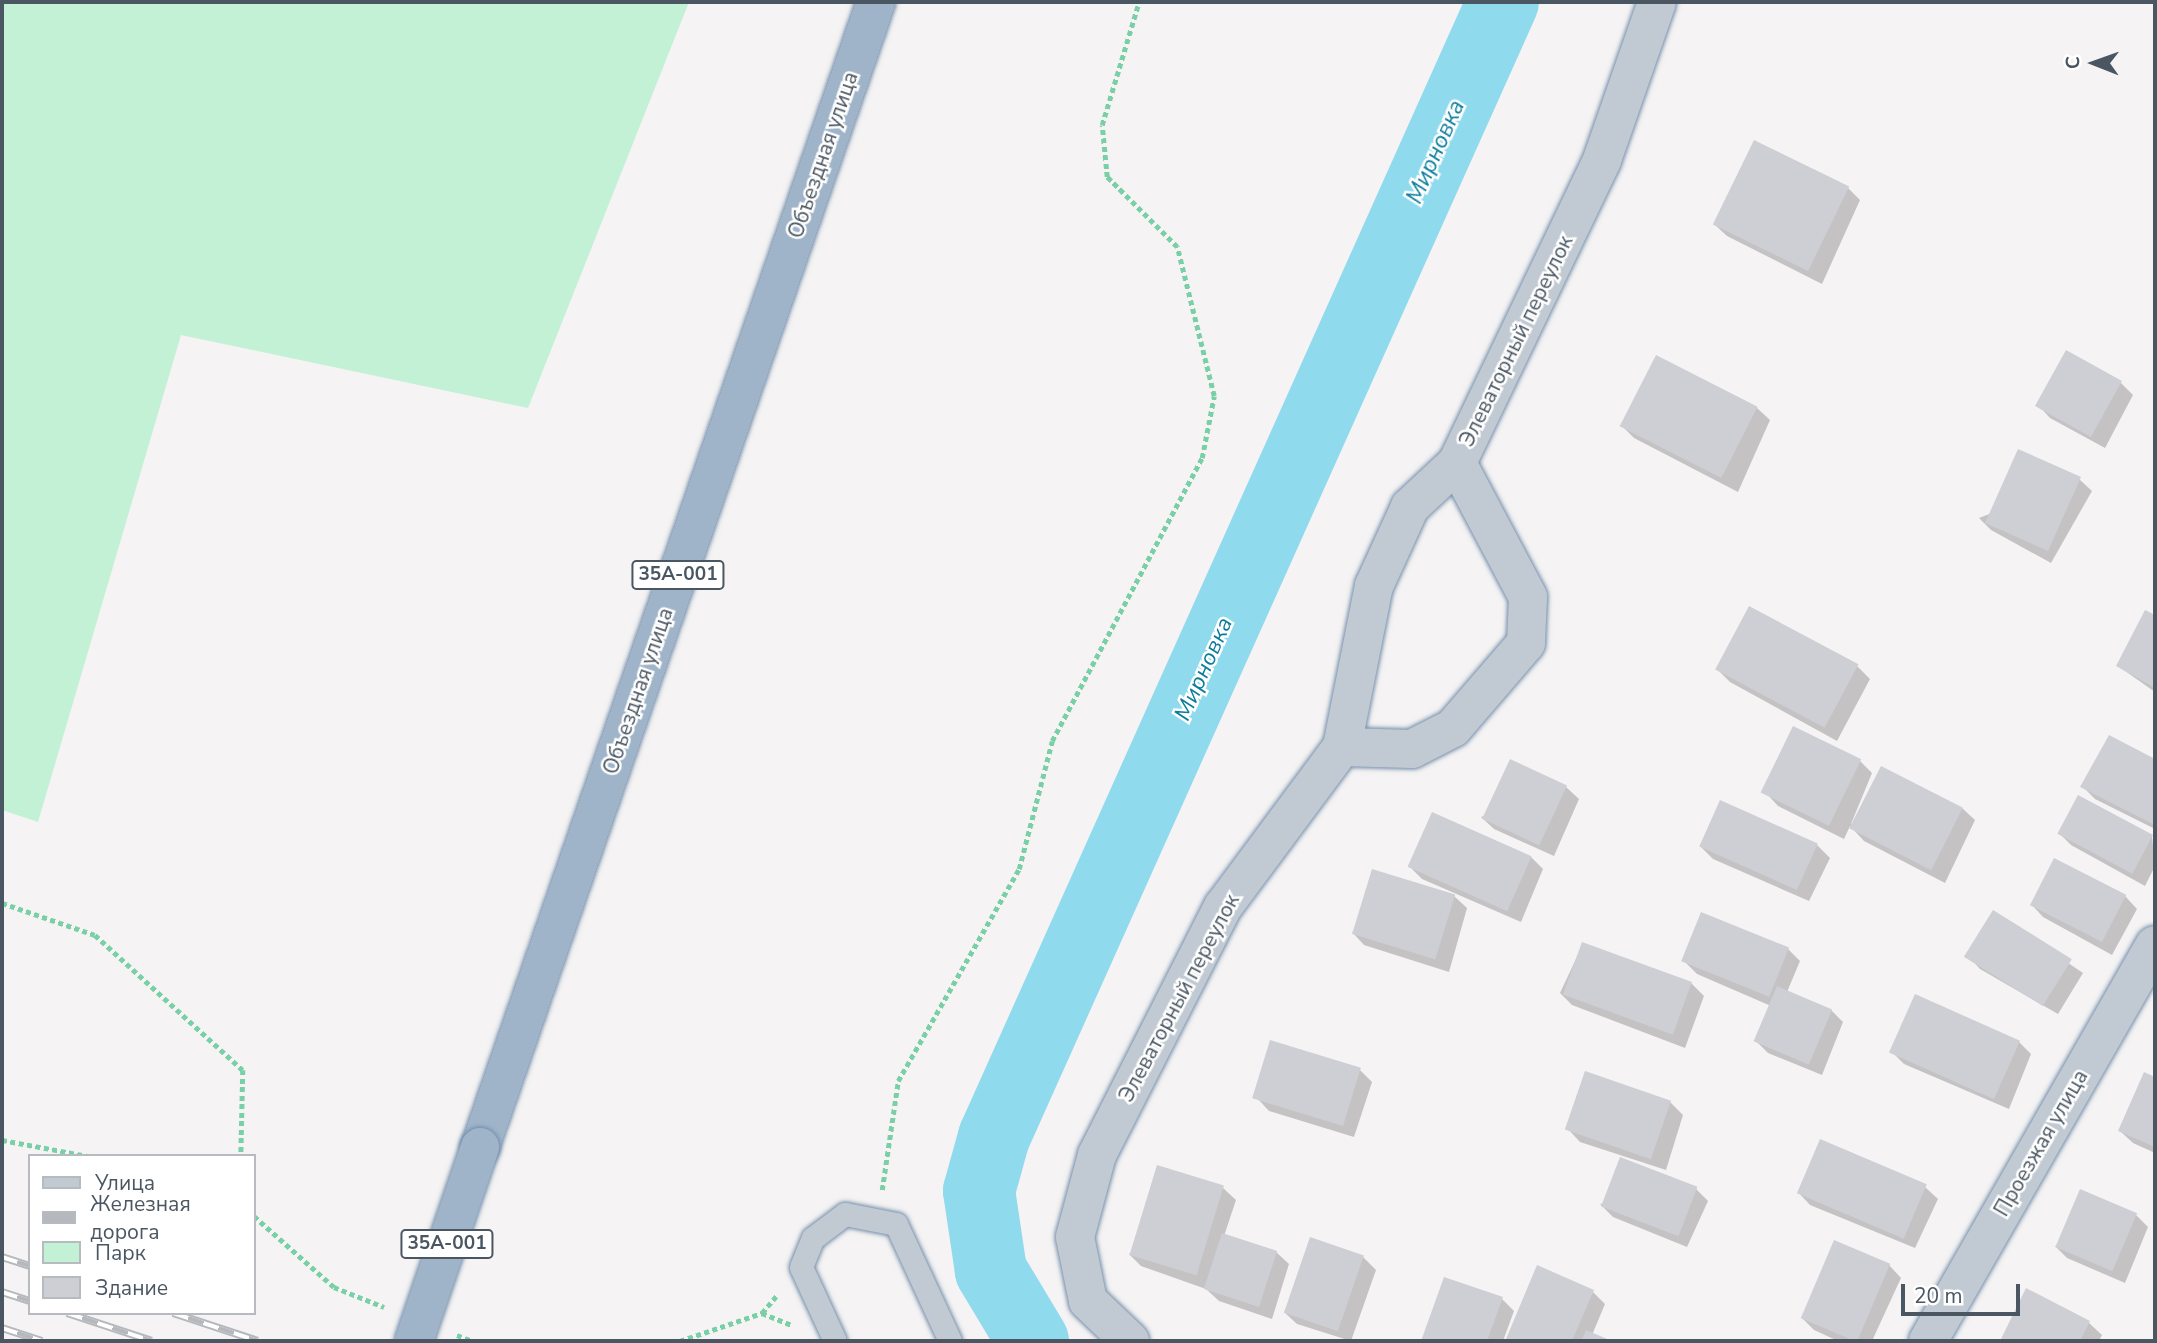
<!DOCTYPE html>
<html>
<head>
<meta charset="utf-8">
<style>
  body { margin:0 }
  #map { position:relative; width:2157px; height:1343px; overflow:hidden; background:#f5f3f3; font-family:"Nunito Sans",sans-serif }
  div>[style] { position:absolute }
  .green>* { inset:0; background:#c3f1d5 }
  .shadow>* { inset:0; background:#0003 }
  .river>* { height:72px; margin:-36px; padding:0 36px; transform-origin:36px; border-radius:36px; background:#90daee }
  .building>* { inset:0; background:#cdcfd5; transform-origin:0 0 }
  .path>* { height:4.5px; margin-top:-2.25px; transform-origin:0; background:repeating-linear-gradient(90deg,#7ad0a6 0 5px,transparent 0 8.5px) }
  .roads { filter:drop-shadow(0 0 2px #7690ad) drop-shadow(0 0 2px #7690ad) }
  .service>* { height:23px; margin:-11.5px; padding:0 11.5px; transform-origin:11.5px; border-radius:11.5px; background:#c1cad2 }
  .minor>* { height:38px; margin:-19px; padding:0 19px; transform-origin:19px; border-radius:19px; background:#c1cad2 }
  .trunk>* { height:38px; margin:-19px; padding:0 19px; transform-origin:19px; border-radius:19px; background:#9fb4c9 }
  .rail>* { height:8px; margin-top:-4px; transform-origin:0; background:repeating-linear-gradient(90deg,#fff 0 16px,#b5b8bd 0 32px); box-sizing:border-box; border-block:2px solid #b5b8bd }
  .bridges { filter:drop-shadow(0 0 2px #7690ad) drop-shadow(0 0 2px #7690ad) }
  .trunk-bridge>* { height:38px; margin:-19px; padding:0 19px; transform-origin:19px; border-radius:19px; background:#9fb4c9 }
  span { translate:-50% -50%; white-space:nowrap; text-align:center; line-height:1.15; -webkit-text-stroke:5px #fff; paint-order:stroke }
  .shield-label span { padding:2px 5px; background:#fff; border:2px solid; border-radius:5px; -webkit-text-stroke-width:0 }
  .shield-label { font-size:19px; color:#4a5661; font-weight:700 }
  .street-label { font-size:21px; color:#4a5661 }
  .water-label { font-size:23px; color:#0c7c9b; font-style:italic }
  .frame { position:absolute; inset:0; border:4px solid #4a5661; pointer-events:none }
  .legend { position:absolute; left:28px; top:1154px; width:228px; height:161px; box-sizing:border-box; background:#fff; border:2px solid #b7bbc0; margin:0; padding:9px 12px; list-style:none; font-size:21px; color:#4a5661 }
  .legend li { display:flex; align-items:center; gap:14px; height:35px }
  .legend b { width:35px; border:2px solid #b7bbc0 }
  .north { position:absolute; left:2059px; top:28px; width:70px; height:70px; -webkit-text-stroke:5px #fff; paint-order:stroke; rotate:271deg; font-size:19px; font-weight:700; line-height:28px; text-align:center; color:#4a5661 }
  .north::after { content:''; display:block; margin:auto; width:24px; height:32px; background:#4a5661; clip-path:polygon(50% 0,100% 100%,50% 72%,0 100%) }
  .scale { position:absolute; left:1901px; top:1284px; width:119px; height:32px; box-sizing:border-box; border:4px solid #4a5661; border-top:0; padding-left:9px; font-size:21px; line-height:24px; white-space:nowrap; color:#4a5661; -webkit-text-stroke:5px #fff; paint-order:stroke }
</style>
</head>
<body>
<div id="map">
  <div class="green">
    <i style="clip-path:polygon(2px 2px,689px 2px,528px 408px,181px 335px,38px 822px,2px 810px)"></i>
  </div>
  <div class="shadow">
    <i style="clip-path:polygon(1848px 188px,1860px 200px,1822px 284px,1727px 236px,1714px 224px)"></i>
    <i style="clip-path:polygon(2121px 383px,2133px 395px,2105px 448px,2050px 418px,2038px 405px)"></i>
    <i style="clip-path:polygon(1757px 408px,1770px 420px,1738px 492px,1634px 438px,1621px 425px)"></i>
    <i style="clip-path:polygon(2079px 479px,2092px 491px,2051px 563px,1991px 530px,1979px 518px)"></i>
    <i style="clip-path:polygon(1750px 608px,1857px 666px,1870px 679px,1837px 741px,1730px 682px,1718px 670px)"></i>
    <i style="clip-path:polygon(2145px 612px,2155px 617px,2155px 692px,2118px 666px)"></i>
    <i style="clip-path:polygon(2109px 737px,2155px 761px,2155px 829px,2095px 799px,2083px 787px)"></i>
    <i style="clip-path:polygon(1860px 761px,1872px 773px,1851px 824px,1962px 808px,1975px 820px,1945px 883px,1864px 841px,1850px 826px,1844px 839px,1778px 806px,1766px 793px)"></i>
    <i style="clip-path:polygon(1566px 787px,1579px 799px,1554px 856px,1494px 829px,1481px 817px)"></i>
    <i style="clip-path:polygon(2059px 833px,2152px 836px,2155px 866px,2145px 886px,2071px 845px)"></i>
    <i style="clip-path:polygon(1817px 845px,1830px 858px,1809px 901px,1713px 859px,1701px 847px)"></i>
    <i style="clip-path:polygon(1531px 857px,1543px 869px,1521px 922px,1422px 879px,1410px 867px)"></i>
    <i style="clip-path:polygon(1454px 896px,1467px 908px,1449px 972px,1364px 945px,1352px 932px)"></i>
    <i style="clip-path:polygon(2125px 896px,2137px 909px,2112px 955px,2043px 917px,2031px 904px)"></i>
    <i style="clip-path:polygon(1993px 912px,2083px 973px,2058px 1014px,1980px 969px,1968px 956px)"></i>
    <i style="clip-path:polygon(1583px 944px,1691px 983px,1704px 996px,1685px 1048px,1572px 1005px,1560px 993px)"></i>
    <i style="clip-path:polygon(1788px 949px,1800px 961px,1787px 992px,1831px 1010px,1843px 1022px,1822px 1075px,1768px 1053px,1756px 1041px,1771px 1006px,1697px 974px,1684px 961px)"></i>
    <i style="clip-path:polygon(2019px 1042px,2031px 1054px,2009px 1109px,1904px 1064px,1892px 1052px)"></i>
    <i style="clip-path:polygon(1360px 1070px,1372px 1082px,1354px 1137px,1269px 1111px,1257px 1098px)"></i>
    <i style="clip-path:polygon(2145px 1074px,2155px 1079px,2155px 1153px,2133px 1143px,2120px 1131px)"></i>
    <i style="clip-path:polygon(1670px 1102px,1683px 1115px,1666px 1170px,1580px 1142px,1568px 1129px)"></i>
    <i style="clip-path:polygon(1821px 1141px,1925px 1187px,1938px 1199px,1915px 1248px,1810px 1205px,1798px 1192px)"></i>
    <i style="clip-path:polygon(1223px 1188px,1236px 1200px,1224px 1236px,1276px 1252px,1289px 1264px,1272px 1319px,1219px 1301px,1206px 1289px,1141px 1266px,1129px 1254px)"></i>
    <i style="clip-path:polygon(1696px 1189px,1708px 1201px,1687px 1247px,1613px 1217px,1600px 1204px)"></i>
    <i style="clip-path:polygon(2136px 1215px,2148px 1227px,2125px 1283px,2067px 1258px,2055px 1246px)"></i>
    <i style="clip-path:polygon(1363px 1257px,1376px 1270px,1351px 1341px,1297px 1324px,1284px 1312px)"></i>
    <i style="clip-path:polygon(1889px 1265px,1901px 1278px,1872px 1341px,1838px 1341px,1814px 1330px,1801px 1317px)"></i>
    <i style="clip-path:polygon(1445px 1279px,1502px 1299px,1514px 1311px,1503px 1341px,1422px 1341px)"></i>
    <i style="clip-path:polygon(2027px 1290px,2089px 1323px,2102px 1335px,2099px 1341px,2002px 1341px)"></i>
    <i style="clip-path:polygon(1593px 1292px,1605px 1304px,1592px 1335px,1608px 1341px,1508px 1338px)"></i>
  </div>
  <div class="river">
    <i style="left:1033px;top:1341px;width:82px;rotate:-121deg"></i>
    <i style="left:991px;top:1271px;width:81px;rotate:-98.5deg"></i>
    <i style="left:979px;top:1191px;width:56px;rotate:-74.5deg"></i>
    <i style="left:994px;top:1137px;width:1244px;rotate:-65.85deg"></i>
  </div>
  <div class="building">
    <i style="left:1754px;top:140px;width:106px;height:94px;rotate:26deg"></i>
    <i style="left:2066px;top:350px;width:64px;height:64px;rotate:29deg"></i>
    <i style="left:1656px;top:355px;width:114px;height:80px;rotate:27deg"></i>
    <i style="left:2018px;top:449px;width:69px;height:81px;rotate:24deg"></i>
    <i style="left:1749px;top:606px;width:124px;height:72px;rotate:28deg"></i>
    <i style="clip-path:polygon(2145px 610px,2155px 615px,2155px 688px,2116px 666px)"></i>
    <i style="left:1793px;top:726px;width:76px;height:74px;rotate:26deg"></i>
    <i style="clip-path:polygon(2109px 735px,2155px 759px,2155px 825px,2080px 787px)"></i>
    <i style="left:1510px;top:759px;width:63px;height:66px;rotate:25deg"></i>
    <i style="left:1881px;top:766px;width:92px;height:70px;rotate:27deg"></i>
    <i style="left:2078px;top:795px;width:85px;height:44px;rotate:28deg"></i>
    <i style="left:1720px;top:800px;width:107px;height:51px;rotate:24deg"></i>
    <i style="left:1432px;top:812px;width:109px;height:60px;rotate:24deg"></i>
    <i style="left:2054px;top:858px;width:81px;height:53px;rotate:27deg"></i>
    <i style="left:1372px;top:869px;width:87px;height:68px;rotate:17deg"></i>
    <i style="left:1993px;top:910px;width:93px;height:55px;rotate:32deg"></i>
    <i style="left:1701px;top:912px;width:95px;height:53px;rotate:22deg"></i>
    <i style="left:1582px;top:942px;width:117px;height:56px;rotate:20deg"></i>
    <i style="left:1777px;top:986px;width:60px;height:60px;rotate:23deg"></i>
    <i style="left:1915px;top:994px;width:115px;height:64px;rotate:24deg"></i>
    <i style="left:1270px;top:1040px;width:95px;height:61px;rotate:17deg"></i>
    <i style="left:1585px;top:1071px;width:91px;height:62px;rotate:19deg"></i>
    <i style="clip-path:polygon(2144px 1072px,2155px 1077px,2155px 1147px,2118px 1131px)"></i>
    <i style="left:1820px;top:1139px;width:116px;height:59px;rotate:23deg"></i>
    <i style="left:1620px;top:1157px;width:83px;height:53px;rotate:21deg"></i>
    <i style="left:1157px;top:1165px;width:70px;height:94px;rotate:17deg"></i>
    <i style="left:2080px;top:1189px;width:62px;height:63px;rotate:23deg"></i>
    <i style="left:1222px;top:1233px;width:58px;height:59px;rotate:18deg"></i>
    <i style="left:1310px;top:1237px;width:57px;height:80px;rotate:19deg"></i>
    <i style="left:1834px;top:1240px;width:61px;height:85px;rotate:23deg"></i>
    <i style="clip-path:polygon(1537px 1265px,1594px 1290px,1572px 1341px,1506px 1339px)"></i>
    <i style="clip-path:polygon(1444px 1277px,1503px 1297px,1487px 1341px,1421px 1341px)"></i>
    <i style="clip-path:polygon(2026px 1288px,2090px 1321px,2080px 1341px,2000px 1341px)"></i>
    <i style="clip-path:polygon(1586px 1330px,1612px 1341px,1581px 1341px)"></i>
  </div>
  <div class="path">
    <i style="left:2px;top:903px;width:98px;rotate:19deg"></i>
    <i style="left:95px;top:935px;width:200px;rotate:42.4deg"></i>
    <i style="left:243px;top:1070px;width:86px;rotate:91.3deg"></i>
    <i style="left:2px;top:1140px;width:87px;rotate:10.5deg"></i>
    <i style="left:882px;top:1190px;width:110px;rotate:-81.6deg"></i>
    <i style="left:898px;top:1081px;width:244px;rotate:-60.3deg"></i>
    <i style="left:1019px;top:869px;width:132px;rotate:-75.5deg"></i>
    <i style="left:1052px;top:741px;width:320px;rotate:-62.1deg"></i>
    <i style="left:1202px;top:458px;width:63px;rotate:-79deg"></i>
    <i style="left:1214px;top:396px;width:154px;rotate:-103.9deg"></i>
    <i style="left:1177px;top:247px;width:99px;rotate:-135deg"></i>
    <i style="left:1107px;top:177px;width:52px;rotate:-95.5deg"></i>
    <i style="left:1102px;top:125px;width:128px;rotate:-73.3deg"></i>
    <i style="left:254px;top:1216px;width:107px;rotate:41.6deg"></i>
    <i style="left:334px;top:1287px;width:54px;rotate:21.8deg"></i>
    <i style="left:762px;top:1313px;width:31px;rotate:22deg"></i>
    <i style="left:457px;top:1335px;width:17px;rotate:21deg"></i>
    <i style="left:680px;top:1341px;width:87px;rotate:-18.9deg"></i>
    <i style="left:762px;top:1313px;width:25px;rotate:-50deg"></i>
  </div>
  <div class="roads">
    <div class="service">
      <i style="left:835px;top:1341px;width:81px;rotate:-114.7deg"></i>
      <i style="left:801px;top:1267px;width:31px;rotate:-68deg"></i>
      <i style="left:813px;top:1238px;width:40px;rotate:-37deg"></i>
      <i style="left:845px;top:1214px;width:52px;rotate:11.1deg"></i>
      <i style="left:896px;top:1224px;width:129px;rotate:65.2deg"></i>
    </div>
    <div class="minor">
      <i style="left:1342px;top:747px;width:164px;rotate:-78.8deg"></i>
      <i style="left:1374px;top:586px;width:87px;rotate:-65.5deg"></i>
      <i style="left:1410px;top:507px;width:64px;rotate:-43.1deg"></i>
      <i style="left:1130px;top:1341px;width:58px;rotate:-136.4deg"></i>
      <i style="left:1088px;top:1301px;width:65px;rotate:-101.5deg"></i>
      <i style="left:1075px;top:1237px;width:85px;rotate:-75deg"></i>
      <i style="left:1097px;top:1155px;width:278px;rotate:-63.1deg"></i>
      <i style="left:1223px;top:907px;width:199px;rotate:-53.4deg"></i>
      <i style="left:1342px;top:747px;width:70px;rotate:1.6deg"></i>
      <i style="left:1412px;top:749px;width:46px;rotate:-27.1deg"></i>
      <i style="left:1453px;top:728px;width:112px;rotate:-49.3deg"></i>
      <i style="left:1526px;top:643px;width:46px;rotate:-87.5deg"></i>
      <i style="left:1528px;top:597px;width:152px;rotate:-117.9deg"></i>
      <i style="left:1457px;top:463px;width:336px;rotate:-64.4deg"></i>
      <i style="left:1602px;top:160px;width:167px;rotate:-70.8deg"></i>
      <i style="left:1928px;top:1341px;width:456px;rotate:-60.2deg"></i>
    </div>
    <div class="trunk">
      <i style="left:480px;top:1147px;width:1212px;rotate:-70.92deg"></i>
    </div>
  </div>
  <div class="rail">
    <i style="left:2px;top:1257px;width:29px;rotate:18deg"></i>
    <i style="left:2px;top:1292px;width:29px;rotate:18deg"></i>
    <i style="left:67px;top:1313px;width:89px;rotate:18.2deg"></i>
    <i style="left:173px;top:1313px;width:89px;rotate:18.2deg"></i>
    <i style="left:2px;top:1328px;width:42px;rotate:18deg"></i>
  </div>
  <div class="bridges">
    <div class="trunk-bridge">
      <i style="left:414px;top:1341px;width:205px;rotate:-71.2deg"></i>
    </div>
  </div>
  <div class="shield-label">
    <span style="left:678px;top:575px">35А-001</span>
    <span style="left:447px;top:1244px">35А-001</span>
  </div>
  <div class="street-label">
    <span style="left:823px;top:155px;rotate:-71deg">Объездная улица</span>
    <span style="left:1516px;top:341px;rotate:-64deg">Элеваторный переулок</span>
    <span style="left:638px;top:691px;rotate:-71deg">Объездная улица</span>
    <span style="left:1179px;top:998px;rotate:-62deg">Элеваторный переулок</span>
    <span style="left:2041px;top:1143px;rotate:-60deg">Проезжая улица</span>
  </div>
  <div class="water-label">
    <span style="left:1436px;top:152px;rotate:-66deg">Мирновка</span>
    <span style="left:1204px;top:669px;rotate:-66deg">Мирновка</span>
  </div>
  <div class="frame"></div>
  <ul class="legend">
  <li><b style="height:9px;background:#c1cad2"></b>Улица</li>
  <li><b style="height:9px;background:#b5b8bd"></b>Железная дорога</li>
  <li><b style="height:19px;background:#c3f1d5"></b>Парк</li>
  <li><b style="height:19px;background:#cdcfd5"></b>Здание</li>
  </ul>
  <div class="north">С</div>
  <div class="scale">20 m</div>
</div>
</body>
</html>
